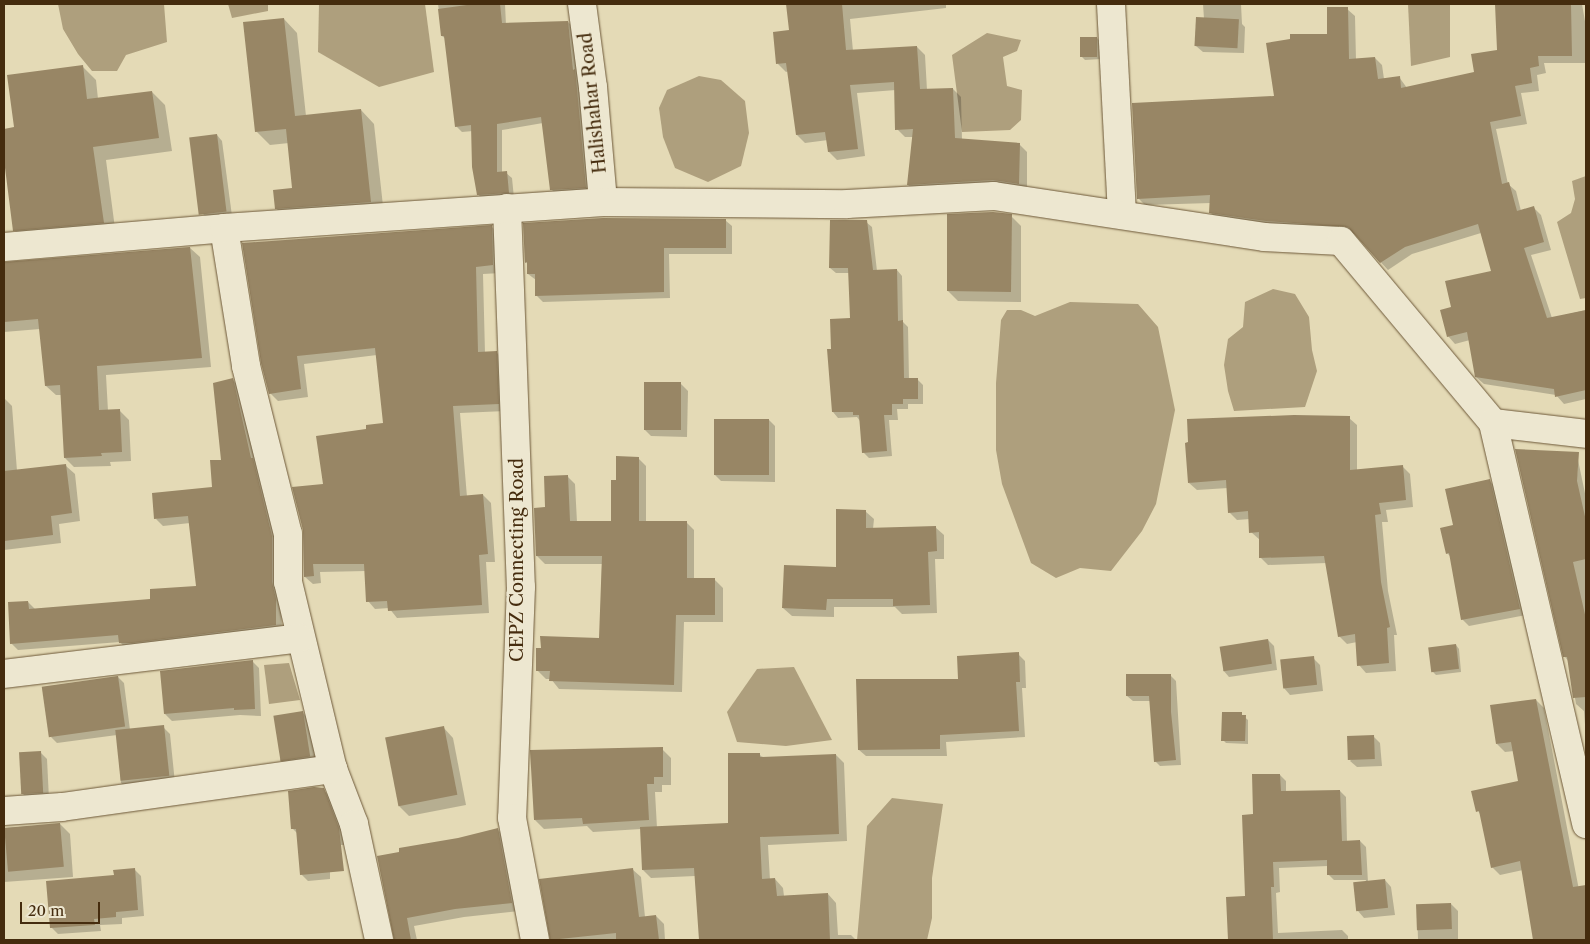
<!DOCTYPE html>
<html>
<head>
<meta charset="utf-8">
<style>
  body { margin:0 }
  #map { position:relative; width:1590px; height:944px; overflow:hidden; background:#e4dab6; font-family:"Libre Caslon Text",serif }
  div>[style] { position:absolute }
  .water>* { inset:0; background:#ae9f7d }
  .shadow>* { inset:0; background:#0003 }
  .building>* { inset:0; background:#988665; transform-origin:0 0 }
  .roads { filter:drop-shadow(0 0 1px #6d5838) drop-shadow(0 0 1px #6d5838) }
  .minor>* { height:28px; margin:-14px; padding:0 14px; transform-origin:14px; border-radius:14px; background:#ede7d0 }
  span { translate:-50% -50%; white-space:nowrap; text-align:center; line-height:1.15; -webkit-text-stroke:5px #ede7d0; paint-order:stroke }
  .street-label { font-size:18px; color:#452c0e }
  .frame { position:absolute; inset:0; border:5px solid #452c0e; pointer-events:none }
  .scale { position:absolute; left:20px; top:902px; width:80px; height:22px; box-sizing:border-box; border:2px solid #452c0e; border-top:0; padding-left:6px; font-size:15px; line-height:18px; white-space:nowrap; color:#452c0e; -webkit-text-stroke:4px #ede7d0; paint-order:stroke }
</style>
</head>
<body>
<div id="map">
  <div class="water">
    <i style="clip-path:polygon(58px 4px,164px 4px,167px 42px,126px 55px,117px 71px,92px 71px,78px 54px,63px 29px)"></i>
    <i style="clip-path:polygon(228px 4px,268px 4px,268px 11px,232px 18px)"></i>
    <i style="clip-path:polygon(319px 4px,425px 4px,434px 72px,379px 87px,318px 52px)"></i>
    <i style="clip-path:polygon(1408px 4px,1450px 4px,1450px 57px,1411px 66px)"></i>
    <i style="clip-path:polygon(987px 33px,1021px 40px,1017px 51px,1003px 57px,1007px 86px,1022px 90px,1021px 120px,1010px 130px,962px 132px,952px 55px)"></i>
    <i style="clip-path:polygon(699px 76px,721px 80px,745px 101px,749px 133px,741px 166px,708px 182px,675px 168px,663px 137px,659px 108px,667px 90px)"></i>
    <i style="clip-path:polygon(1586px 176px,1586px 298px,1580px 299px,1557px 222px,1571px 213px,1575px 199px,1572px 181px)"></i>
    <i style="clip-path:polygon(1273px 289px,1295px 294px,1309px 317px,1312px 350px,1317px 371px,1305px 407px,1234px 411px,1228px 391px,1224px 365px,1228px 339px,1243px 327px,1245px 302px)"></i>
    <i style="clip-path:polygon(1070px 302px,1138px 304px,1158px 327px,1175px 410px,1156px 504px,1142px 531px,1111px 571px,1080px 568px,1056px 578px,1031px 563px,1002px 484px,996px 450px,996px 383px,1001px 320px,1007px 310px,1021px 310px,1035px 316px)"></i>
    <i style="clip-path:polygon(289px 663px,300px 700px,269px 704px,264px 665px)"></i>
    <i style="clip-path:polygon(794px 667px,832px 740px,786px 746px,737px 742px,727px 712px,757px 669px)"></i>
    <i style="clip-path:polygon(892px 798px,943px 804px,932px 878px,932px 918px,927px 940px,857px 940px,867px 826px)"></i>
  </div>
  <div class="shadow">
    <i style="clip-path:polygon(438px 4px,505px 4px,506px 25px,568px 22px,574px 28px,591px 193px,557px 195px,551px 189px,543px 123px,502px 130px,502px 173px,506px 173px,512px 178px,514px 198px,483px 200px,478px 194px,473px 131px,462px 132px,456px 126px,446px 39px,442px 36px)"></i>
    <i style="clip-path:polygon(788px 4px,946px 4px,946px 8px,850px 19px,853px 51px,917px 47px,925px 55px,927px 90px,953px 89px,961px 97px,962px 140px,1019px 144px,1027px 152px,1027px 191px,916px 193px,908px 185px,914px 137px,905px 137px,897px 129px,896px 90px,857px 93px,865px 156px,837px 160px,829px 152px,828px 140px,805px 143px,797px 135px,789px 71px,786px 72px,778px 64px,790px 31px)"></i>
    <i style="clip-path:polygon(1203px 4px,1241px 4px,1242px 24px,1245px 27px,1244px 53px,1203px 52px,1196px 46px,1204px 19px)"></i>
    <i style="clip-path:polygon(1496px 4px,1582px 4px,1586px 27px,1586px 63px,1544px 63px,1546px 73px,1537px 75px,1539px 91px,1521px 93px,1527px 124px,1496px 129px,1508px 184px,1516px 191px,1521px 211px,1534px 208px,1541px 215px,1551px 250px,1531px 255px,1552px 318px,1586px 310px,1586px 399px,1564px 404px,1556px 395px,1484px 384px,1476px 377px,1470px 340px,1455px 344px,1448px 336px,1453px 308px,1493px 272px,1481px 233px,1412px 254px,1388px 270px,1355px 234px,1274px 228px,1218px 220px,1210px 212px,1211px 203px,1145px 205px,1138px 198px,1275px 98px,1328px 35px,1347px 9px,1355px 16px,1356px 60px,1375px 58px,1382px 65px,1384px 79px,1399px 77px,1407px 88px,1476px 73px,1498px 51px)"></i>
    <i style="clip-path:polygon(284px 19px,297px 33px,306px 116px,361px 110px,374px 124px,384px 215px,289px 222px,276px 208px,294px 189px,289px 143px,270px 145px,256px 131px)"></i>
    <i style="clip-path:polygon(1097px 38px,1100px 41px,1101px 59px,1085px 60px,1082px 57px)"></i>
    <i style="clip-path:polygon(82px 66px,96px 80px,98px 99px,152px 92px,165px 105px,172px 151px,106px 160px,116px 236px,28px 243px,14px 230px,4px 151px,4px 130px,15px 129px)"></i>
    <i style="clip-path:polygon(217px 135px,222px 141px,232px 216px,208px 219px,202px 213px)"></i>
    <i style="clip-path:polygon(1011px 216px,1021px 226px,1021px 302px,958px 301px,948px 291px)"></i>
    <i style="clip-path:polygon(725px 220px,732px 226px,732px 254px,669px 254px,670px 298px,543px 302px,536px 295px,536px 280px,528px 274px,528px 265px,526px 262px)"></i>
    <i style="clip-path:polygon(866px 222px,872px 227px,877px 271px,897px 270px,902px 276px,903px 322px,908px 327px,909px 379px,917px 379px,923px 385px,923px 404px,908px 404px,908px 409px,897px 409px,898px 420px,889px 420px,892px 456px,869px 458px,863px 452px,860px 421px,857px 417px,838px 418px,833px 412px,832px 350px,851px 319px,850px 273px,836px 273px,830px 268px)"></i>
    <i style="clip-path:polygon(492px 227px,499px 234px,501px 273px,483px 274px,485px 353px,496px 352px,504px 360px,506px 411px,460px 413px,467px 497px,483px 495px,491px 503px,495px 562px,486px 562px,489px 613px,397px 618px,389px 608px,375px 609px,368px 601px,366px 571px,320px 572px,321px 583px,313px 584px,305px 577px,324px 485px,368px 430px,384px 424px,377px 355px,304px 364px,308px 397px,278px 401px,270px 393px,263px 363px)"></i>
    <i style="clip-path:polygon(190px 248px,200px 257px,211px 367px,106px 375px,108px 411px,119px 410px,129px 420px,131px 461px,110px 462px,111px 466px,74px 467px,65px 458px,62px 395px,56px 395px,46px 386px,40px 329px,4px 332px,4px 264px)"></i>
    <i style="clip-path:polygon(233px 380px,240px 387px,279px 544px,282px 632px,127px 650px,120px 642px,18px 650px,11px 643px,28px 602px,35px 609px,152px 601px,197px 587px,190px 523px,163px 526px,156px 519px,214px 489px,223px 461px)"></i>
    <i style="clip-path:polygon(681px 384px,688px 391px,687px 437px,651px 436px,644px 429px)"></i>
    <i style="clip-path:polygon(4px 398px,12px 406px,17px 471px,66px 466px,75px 474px,80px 521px,59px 524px,61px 543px,4px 550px)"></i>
    <i style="clip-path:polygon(1349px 418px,1357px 425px,1357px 471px,1402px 466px,1410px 474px,1413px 507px,1386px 510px,1388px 522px,1382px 522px,1388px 591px,1397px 635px,1394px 635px,1396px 671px,1366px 673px,1359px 665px,1357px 642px,1347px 644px,1339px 636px,1327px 563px,1268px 565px,1260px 557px,1260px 540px,1251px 532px,1250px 519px,1237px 520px,1229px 512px,1228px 488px,1197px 490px,1189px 483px)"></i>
    <i style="clip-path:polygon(769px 420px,775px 426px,775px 482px,721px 481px,715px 475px)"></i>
    <i style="clip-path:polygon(638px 458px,646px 466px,646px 522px,686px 522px,694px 530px,694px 579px,714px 579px,723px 588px,723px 622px,684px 622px,682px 692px,559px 689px,551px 679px,546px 679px,537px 670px,600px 639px,602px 564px,545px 564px,537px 556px,546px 508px,567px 476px,575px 484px,577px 522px,613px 522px,617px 481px)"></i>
    <i style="clip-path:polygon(1578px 460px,1586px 498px,1586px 738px,1584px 711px,1576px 704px,1569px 662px,1565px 657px)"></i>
    <i style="clip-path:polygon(1490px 481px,1496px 488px,1526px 615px,1469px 626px,1462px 619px,1451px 557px,1447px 553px,1455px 526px)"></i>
    <i style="clip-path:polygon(865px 511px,874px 519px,873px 529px,935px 527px,944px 535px,944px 559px,935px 559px,937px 613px,902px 614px,895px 607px,834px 607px,834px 617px,792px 616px,783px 608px,837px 568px)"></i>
    <i style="clip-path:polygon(1268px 640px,1274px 646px,1277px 670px,1229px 677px,1223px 670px)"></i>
    <i style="clip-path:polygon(1456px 645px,1459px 649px,1461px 672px,1436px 675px,1433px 672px)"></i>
    <i style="clip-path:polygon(1018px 654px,1025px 661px,1026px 688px,1022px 688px,1025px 737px,946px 742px,947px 756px,866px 756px,859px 750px,960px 680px)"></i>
    <i style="clip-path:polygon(1313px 658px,1320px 665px,1323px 691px,1290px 695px,1284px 688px)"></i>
    <i style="clip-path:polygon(252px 661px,259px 668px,261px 716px,240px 715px,172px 721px,165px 714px,162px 672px)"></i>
    <i style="clip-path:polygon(1171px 676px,1176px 681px,1181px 765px,1160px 766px,1155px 761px,1151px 701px,1133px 701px,1127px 696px)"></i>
    <i style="clip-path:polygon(118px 677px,124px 683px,130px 730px,163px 727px,170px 734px,175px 783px,128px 789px,121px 783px,117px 735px,57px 743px,51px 737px)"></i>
    <i style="clip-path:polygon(1536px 700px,1544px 708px,1580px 895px,1578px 902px,1586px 902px,1586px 940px,1535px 940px,1523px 870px,1500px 875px,1492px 867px,1481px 815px,1478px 811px,1520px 782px,1514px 751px,1505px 752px,1497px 744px)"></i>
    <i style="clip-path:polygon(302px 712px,309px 719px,316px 763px,287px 767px,280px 760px)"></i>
    <i style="clip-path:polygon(1241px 714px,1248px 720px,1248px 744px,1226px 743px,1223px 740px)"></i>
    <i style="clip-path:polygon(443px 727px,453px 738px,466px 805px,409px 816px,399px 806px)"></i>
    <i style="clip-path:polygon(1373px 736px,1380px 743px,1382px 766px,1357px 767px,1350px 761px)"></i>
    <i style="clip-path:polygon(662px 749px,671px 758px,671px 785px,662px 785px,662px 792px,655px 792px,657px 828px,729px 825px,759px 754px,763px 758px,836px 755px,844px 763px,847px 841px,768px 845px,770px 880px,775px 879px,783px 888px,784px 896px,828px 894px,836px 903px,838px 935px,851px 935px,856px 940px,701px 940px,695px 876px,651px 878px,643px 870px,641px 829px,593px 832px,587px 826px,544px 829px,535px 820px)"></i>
    <i style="clip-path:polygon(40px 752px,47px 759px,49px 799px,29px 800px,23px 794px)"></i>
    <i style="clip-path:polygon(1280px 775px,1286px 781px,1286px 792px,1340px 791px,1346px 797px,1347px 842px,1360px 841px,1366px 847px,1368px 882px,1385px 880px,1391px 887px,1395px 915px,1364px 918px,1358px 911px,1366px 880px,1334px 880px,1328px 874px,1328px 866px,1279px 868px,1280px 892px,1276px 893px,1278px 933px,1342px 930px,1348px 936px,1348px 940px,1229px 940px,1227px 898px,1246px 897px,1254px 815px)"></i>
    <i style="clip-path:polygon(323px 790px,330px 796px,347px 845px,330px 845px,330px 879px,308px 881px,301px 874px,298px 834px,293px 829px)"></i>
    <i style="clip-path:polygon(60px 824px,70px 834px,73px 877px,4px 882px,4px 828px)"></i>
    <i style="clip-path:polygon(498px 830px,506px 838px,519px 911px,464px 917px,414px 926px,417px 940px,395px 940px,401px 853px)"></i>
    <i style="clip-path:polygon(134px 869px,141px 876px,144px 916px,122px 918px,122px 924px,100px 925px,101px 931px,58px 934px,51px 927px,115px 876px)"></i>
    <i style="clip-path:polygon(632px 869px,641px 877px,645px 917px,656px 916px,664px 924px,665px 940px,551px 940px,541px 880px)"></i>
    <i style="clip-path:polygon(1451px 904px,1458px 911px,1458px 940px,1418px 940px,1417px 905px)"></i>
  </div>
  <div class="building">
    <i style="clip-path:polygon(474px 4px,500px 4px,502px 23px,568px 21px,573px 70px,575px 69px,577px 89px,586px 188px,550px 190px,541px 117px,497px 124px,497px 172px,507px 171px,509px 193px,477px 195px,472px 167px,471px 125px,455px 127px,444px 36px,441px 36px,438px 9px)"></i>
    <i style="clip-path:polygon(786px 4px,842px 4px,846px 50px,917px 46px,920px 89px,953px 88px,955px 138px,1020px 143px,1019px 184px,993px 180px,907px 185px,913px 129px,895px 130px,894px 82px,850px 85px,858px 149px,828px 152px,825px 132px,796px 135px,786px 63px,776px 64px,773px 32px,789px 30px)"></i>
    <i style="clip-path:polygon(1495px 4px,1571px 4px,1572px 56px,1538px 56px,1539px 66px,1530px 68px,1532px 83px,1515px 86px,1521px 116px,1490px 122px,1502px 184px,1509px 182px,1517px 211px,1534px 206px,1544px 242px,1524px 248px,1547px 318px,1586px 310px,1586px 390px,1555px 397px,1554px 389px,1475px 377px,1467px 332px,1447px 337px,1440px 310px,1451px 307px,1445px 281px,1491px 271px,1478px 224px,1405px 247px,1380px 263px,1348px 227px,1266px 221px,1209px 213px,1210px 195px,1137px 199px,1132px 103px,1274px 96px,1266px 43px,1290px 39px,1290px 34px,1327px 34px,1327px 7px,1348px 7px,1349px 59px,1375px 57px,1378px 79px,1400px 76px,1401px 88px,1474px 72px,1471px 54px,1497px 50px)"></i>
    <i style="left:1196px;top:17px;width:43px;height:29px;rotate:3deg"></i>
    <i style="clip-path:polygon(284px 18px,295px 116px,361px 109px,371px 202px,275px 209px,273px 190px,292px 188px,286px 129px,255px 132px,243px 22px)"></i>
    <i style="left:1080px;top:37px;width:17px;height:20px"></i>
    <i style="clip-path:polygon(83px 65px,87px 99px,152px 91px,159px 138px,93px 147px,104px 223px,13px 231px,4px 160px,4px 129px,14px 127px,7px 75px)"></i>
    <i style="left:217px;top:134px;width:78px;height:28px;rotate:83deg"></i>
    <i style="clip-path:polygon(993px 212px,1012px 214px,1011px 292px,947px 291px,947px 214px)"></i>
    <i style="clip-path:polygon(603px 218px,726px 219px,726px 248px,664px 248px,664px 292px,535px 296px,535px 274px,527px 274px,527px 262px,525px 263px,523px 223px)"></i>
    <i style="clip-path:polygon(830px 220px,867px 220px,873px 270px,897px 269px,898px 321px,903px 320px,904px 378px,918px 378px,918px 399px,903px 399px,903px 404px,892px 404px,892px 415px,884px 415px,887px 451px,862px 453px,859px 415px,853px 415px,853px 412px,832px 412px,827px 349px,831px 349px,830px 319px,850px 318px,848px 268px,829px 268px)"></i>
    <i style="clip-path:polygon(492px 225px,493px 265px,476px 267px,478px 352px,497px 351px,499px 404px,453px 406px,460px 496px,483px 494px,488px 554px,479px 555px,482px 605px,388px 611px,387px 601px,366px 602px,364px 564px,313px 564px,314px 576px,304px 577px,303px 530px,292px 487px,323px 484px,316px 436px,366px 429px,366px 425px,383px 423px,375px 348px,297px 356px,301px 389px,269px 394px,261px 363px,242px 243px)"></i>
    <i style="clip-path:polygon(190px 247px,202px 358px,97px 366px,99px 410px,120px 409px,122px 452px,101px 453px,102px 456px,64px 458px,60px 385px,45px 386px,38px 319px,4px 322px,4px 262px)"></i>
    <i style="clip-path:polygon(233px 378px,251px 458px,253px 458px,272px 536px,272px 582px,276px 599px,276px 625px,132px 643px,119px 643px,118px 635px,10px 644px,8px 602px,28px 601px,29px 609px,150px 599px,150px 589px,196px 586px,188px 516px,154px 519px,152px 493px,212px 487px,210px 460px,221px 460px,213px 383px)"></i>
    <i style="left:644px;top:382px;width:37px;height:48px"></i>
    <i style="clip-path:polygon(1294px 415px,1350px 416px,1350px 470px,1403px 465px,1406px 500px,1379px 503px,1381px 514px,1375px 515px,1381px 582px,1390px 627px,1387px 628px,1389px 663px,1357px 666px,1355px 634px,1338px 637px,1324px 556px,1259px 558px,1259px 532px,1249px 533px,1248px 511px,1228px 513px,1226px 480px,1188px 483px,1185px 443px,1188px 442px,1187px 419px)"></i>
    <i style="left:714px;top:419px;width:55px;height:56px"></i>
    <i style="clip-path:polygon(1515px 449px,1579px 452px,1577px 481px,1586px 521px,1586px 559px,1573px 562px,1586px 619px,1586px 697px,1573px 698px,1567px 657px,1563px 657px)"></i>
    <i style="clip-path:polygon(616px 456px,639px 457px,639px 521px,687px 521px,687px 578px,715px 578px,715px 615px,676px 615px,674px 685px,549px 681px,550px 671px,536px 671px,536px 648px,541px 648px,540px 636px,599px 638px,602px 556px,536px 556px,534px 508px,545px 507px,544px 476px,568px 475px,570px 521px,611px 521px,611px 480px,616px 480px)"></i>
    <i style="clip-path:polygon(66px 464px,72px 513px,51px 516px,53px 535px,4px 541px,4px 471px)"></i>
    <i style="clip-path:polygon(1490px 479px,1520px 609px,1461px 620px,1449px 553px,1446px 554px,1440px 528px,1453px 525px,1445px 489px)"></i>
    <i style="clip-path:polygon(836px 509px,866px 510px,866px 528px,936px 526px,937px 551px,928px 552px,930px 605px,893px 606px,893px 599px,827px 599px,826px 610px,782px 608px,784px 565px,836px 567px)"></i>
    <i style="left:1268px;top:639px;width:25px;height:49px;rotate:81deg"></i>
    <i style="left:1456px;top:644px;width:25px;height:28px;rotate:83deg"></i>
    <i style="clip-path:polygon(1019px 652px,1020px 682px,1016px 682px,1019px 731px,940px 735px,940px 749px,858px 750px,856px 679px,958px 679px,957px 656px)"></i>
    <i style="left:1314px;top:656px;width:29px;height:34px;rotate:84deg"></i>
    <i style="clip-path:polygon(253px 660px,255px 709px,234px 710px,234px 708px,164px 714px,160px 671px)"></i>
    <i style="clip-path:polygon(1126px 674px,1171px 674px,1171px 712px,1176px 760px,1154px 762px,1149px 696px,1126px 696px)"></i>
    <i style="left:118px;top:676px;width:51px;height:77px;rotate:82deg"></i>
    <i style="clip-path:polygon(1536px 699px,1573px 887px,1586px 885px,1586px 940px,1533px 940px,1520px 861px,1491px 868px,1479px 811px,1476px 812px,1471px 791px,1518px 781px,1511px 742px,1496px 744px,1490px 705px)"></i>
    <i style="left:303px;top:711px;width:46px;height:30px;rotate:81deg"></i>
    <i style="clip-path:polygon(1222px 712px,1242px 712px,1242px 715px,1246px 715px,1245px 741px,1221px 741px)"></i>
    <i style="left:164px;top:725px;width:51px;height:49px;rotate:84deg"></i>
    <i style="left:444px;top:726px;width:70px;height:60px;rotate:79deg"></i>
    <i style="left:1374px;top:735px;width:24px;height:27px;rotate:88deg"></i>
    <i style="clip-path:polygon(663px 747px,663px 777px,654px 777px,654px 784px,647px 784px,649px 820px,583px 824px,582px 818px,534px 820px,530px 750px)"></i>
    <i style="left:41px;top:751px;width:42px;height:22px;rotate:87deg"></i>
    <i style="clip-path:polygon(728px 753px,760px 753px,760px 757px,836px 754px,839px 834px,760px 837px,762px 879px,775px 878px,777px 896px,828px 893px,830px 940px,699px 940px,694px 868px,642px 870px,640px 827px,728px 823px)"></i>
    <i style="clip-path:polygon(1252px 774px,1280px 774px,1281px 791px,1340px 790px,1342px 841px,1360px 840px,1362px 875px,1327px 875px,1327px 860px,1273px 862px,1274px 887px,1271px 887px,1273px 940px,1228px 940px,1226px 897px,1245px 896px,1242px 815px,1253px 814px)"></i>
    <i style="clip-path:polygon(314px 787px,324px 788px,339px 828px,344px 871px,300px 875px,296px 829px,291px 829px,288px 791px)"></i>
    <i style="left:60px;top:823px;width:44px;height:56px;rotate:85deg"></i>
    <i style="clip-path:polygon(498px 828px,512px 903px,455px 909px,407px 918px,411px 940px,394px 940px,377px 856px,399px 852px,399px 848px,458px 838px)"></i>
    <i style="clip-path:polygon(135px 868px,138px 910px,116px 912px,116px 917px,94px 919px,95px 925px,50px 928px,46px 881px,114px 875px,113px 870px)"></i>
    <i style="clip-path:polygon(633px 868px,639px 917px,656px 915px,659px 940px,616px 940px,616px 933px,550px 940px,539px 879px)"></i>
    <i style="left:1385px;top:879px;width:29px;height:32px;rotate:84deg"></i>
    <i style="left:1451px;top:903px;width:26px;height:35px;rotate:88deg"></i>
  </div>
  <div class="roads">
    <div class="minor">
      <i style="left:582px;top:4px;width:84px;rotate:82.5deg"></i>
      <i style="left:593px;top:87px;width:115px;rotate:85deg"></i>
      <i style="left:1111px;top:4px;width:211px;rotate:87deg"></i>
      <i style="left:507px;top:208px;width:379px;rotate:87.9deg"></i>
      <i style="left:521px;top:587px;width:231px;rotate:92.2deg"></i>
      <i style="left:512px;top:818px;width:124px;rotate:79.3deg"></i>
      <i style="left:224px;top:228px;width:140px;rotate:80.9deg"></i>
      <i style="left:246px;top:366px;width:173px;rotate:76deg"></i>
      <i style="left:288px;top:534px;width:48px;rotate:90deg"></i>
      <i style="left:288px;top:582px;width:192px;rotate:76.5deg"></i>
      <i style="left:333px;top:769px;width:59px;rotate:69.1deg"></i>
      <i style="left:354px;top:824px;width:119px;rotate:77.8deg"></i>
      <i style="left:4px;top:247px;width:221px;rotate:-4.9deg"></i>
      <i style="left:224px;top:228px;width:380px;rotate:-3.9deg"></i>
      <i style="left:603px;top:202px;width:244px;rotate:0.5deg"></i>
      <i style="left:847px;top:204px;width:147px;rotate:-3.1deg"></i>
      <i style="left:994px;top:196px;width:273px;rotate:8.6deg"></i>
      <i style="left:1264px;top:237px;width:77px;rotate:3deg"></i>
      <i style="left:1341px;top:241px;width:237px;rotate:50.1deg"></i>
      <i style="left:1493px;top:423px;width:94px;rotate:6.7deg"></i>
      <i style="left:1493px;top:423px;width:412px;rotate:76.9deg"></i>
      <i style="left:4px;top:674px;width:298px;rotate:-6.9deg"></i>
      <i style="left:4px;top:811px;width:58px;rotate:-3.9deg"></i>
      <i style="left:62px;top:807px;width:274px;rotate:-8deg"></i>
    </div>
  </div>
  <div class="street-label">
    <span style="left:593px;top:103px;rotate:-96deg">Halishahar Road</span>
    <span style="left:517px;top:560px;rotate:-90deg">CEPZ Connecting Road</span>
  </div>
  <div class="frame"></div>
  <div class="scale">20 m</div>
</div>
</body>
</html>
